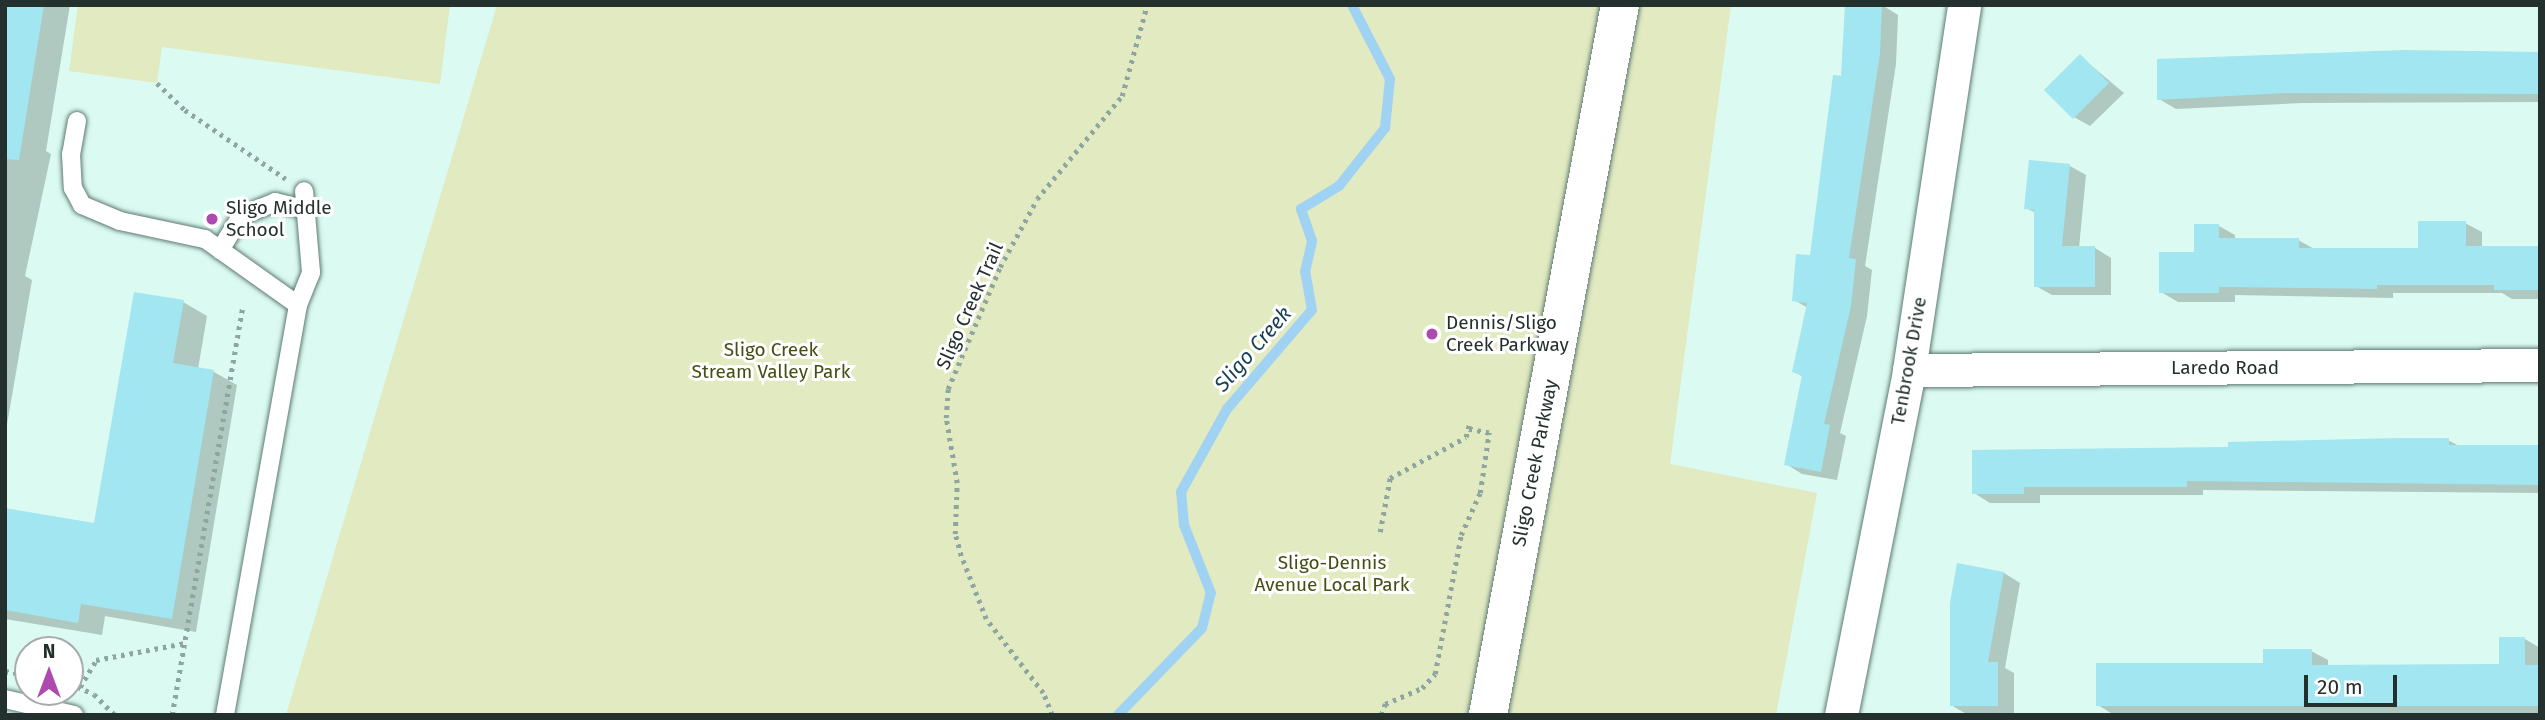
<!DOCTYPE html>
<html>
<head>
<meta charset="utf-8">
<style>
  body { margin:0 }
  #map { position:relative; width:2545px; height:720px; overflow:hidden; background:#dbfaf1; font-family:"Fira Sans",sans-serif }
  div>[style] { position:absolute }
  .green>* { inset:0; background:#e1eac0 }
  .shadow>* { inset:0; background:#0003 }
  .stream>* { height:10px; margin:-5px; padding:0 5px; transform-origin:5px; border-radius:5px; background:#9fd2f3 }
  .building>* { inset:0; background:#a1e6f0; transform-origin:0 0 }
  .path>* { height:4.5px; margin-top:-2.25px; transform-origin:0; background:repeating-linear-gradient(90deg,#8fa6a0 0 3.5px,transparent 0 8.5px) }
  .roads { filter:drop-shadow(0 0 2px #5e7a73) drop-shadow(0 0 2px #5e7a73) }
  .lane>* { height:18px; margin:-9px; padding:0 9px; transform-origin:9px; border-radius:9px; background:#fff }
  .street>* { height:33px; margin:-16.5px; padding:0 16.5px; transform-origin:16.5px; border-radius:16.5px; background:#fff }
  .secondary>* { height:38px; margin:-19px; padding:0 19px; transform-origin:19px; border-radius:19px; background:#fff }
  .dots>* { width:19px; height:19px; translate:-50% -50%; box-sizing:border-box; border:4px solid #fff; border-radius:50% }
  span { translate:-50% -50%; white-space:nowrap; text-align:center; line-height:1.15; -webkit-text-stroke:6px #fff; paint-order:stroke }
  .poi-label { font-size:19px; color:#24302d }
  .left { translate:0 -50%; text-align:left }
  .street-label { font-size:19px; color:#24302d }
  .park-label { font-size:19px; color:#464e14 }
  .water-label { font-size:21px; color:#163f56; font-style:italic }
  .frame { position:absolute; inset:0; border:7px solid #24302d; pointer-events:none }
  .north { position:absolute; left:14px; top:636px; width:70px; height:70px; box-sizing:border-box; background:#fff; border:2px solid #a7acab; border-radius:50%; rotate:0deg; font-size:19px; font-weight:700; line-height:28px; text-align:center; color:#24302d }
  .north::after { content:''; display:block; margin:auto; width:24px; height:32px; background:#ad49af; clip-path:polygon(50% 0,100% 100%,50% 72%,0 100%) }
  .scale { position:absolute; left:2304px; top:675px; width:93px; height:32px; box-sizing:border-box; border:4px solid #24302d; border-top:0; padding-left:9px; font-size:21px; line-height:24px; white-space:nowrap; color:#24302d; -webkit-text-stroke:5px #fff; paint-order:stroke }
</style>
</head>
<body>
<div id="map">
  <div class="green">
    <i style="clip-path:polygon(78px 5px,450px 5px,440px 84px,162px 47px,157px 83px,69px 71px)"></i>
    <i style="clip-path:polygon(497px 5px,1731px 5px,1670px 464px,1817px 493px,1776px 715px,286px 715px)"></i>
  </div>
  <div class="shadow">
    <i style="clip-path:polygon(5px 5px,70px 5px,46px 151px,51px 154px,25px 276px,32px 280px,5px 436px)"></i>
    <i style="clip-path:polygon(1882px 5px,1898px 15px,1896px 64px,1865px 266px,1872px 270px,1867px 316px,1840px 433px,1846px 436px,1837px 480px,1802px 474px,1786px 464px,1804px 377px,1794px 372px,1808px 308px,1794px 300px,1811px 257px,1843px 78px)"></i>
    <i style="clip-path:polygon(2540px 55px,2540px 102px,2303px 103px,2176px 109px,2159px 99px)"></i>
    <i style="clip-path:polygon(2081px 57px,2124px 93px,2090px 126px,2074px 117px)"></i>
    <i style="clip-path:polygon(2070px 166px,2086px 175px,2079px 248px,2095px 248px,2111px 258px,2111px 295px,2052px 295px,2036px 286px,2036px 213px,2026px 208px)"></i>
    <i style="clip-path:polygon(2465px 223px,2482px 232px,2482px 248px,2540px 248px,2540px 299px,2512px 299px,2502px 293px,2393px 293px,2393px 298px,2235px 295px,2235px 302px,2178px 302px,2161px 292px,2219px 226px,2235px 235px,2235px 240px,2298px 240px,2316px 250px,2420px 250px)"></i>
    <i style="clip-path:polygon(183px 302px,207px 316px,198px 369px,214px 372px,237px 385px,196px 632px,105px 616px,102px 635px,5px 619px,5px 510px,96px 526px)"></i>
    <i style="clip-path:polygon(2448px 440px,2459px 446px,2540px 446px,2540px 493px,2203px 490px,2203px 495px,2040px 495px,2040px 503px,1990px 503px,1974px 493px,2230px 449px)"></i>
    <i style="clip-path:polygon(1958px 565px,2004px 573px,2020px 583px,2005px 668px,2014px 673px,2014px 715px,1968px 715px,1951px 705px)"></i>
    <i style="clip-path:polygon(2525px 639px,2540px 648px,2540px 715px,2114px 715px,2098px 705px,2311px 651px,2328px 660px,2328px 667px,2501px 666px)"></i>
  </div>
  <div class="stream">
    <i style="left:1118px;top:715px;width:121px;rotate:-46deg"></i>
    <i style="left:1202px;top:628px;width:36px;rotate:-76deg"></i>
    <i style="left:1211px;top:593px;width:73px;rotate:-111.7deg"></i>
    <i style="left:1184px;top:525px;width:33px;rotate:-95deg"></i>
    <i style="left:1181px;top:492px;width:95px;rotate:-61deg"></i>
    <i style="left:1227px;top:409px;width:130px;rotate:-49.4deg"></i>
    <i style="left:1312px;top:310px;width:39px;rotate:-100deg"></i>
    <i style="left:1305px;top:272px;width:32px;rotate:-77deg"></i>
    <i style="left:1312px;top:241px;width:34px;rotate:-109deg"></i>
    <i style="left:1301px;top:209px;width:44px;rotate:-31.2deg"></i>
    <i style="left:1339px;top:186px;width:74px;rotate:-51.6deg"></i>
    <i style="left:1385px;top:128px;width:49px;rotate:-84.2deg"></i>
    <i style="left:1390px;top:79px;width:83px;rotate:-117.2deg"></i>
  </div>
  <div class="building">
    <i style="clip-path:polygon(5px 5px,44px 5px,19px 160px,5px 159px)"></i>
    <i style="clip-path:polygon(1845px 5px,1882px 5px,1880px 54px,1849px 258px,1856px 259px,1851px 306px,1824px 424px,1830px 425px,1821px 472px,1784px 465px,1802px 375px,1792px 372px,1807px 303px,1792px 301px,1796px 254px,1810px 255px,1833px 75px,1841px 76px)"></i>
    <i style="clip-path:polygon(2404px 50px,2540px 52px,2540px 94px,2285px 93px,2157px 100px,2157px 59px)"></i>
    <i style="left:2080px;top:54px;width:41px;height:51px;rotate:45deg"></i>
    <i style="clip-path:polygon(2029px 160px,2070px 164px,2062px 246px,2095px 246px,2095px 287px,2034px 287px,2034px 210px,2024px 209px)"></i>
    <i style="clip-path:polygon(2418px 221px,2466px 221px,2466px 246px,2540px 246px,2540px 290px,2494px 290px,2494px 285px,2377px 285px,2377px 289px,2219px 287px,2219px 293px,2159px 293px,2159px 252px,2194px 252px,2194px 224px,2219px 224px,2219px 238px,2299px 238px,2299px 248px,2418px 248px)"></i>
    <i style="clip-path:polygon(134px 292px,184px 300px,173px 363px,214px 370px,172px 619px,81px 604px,78px 623px,5px 610px,5px 508px,94px 523px)"></i>
    <i style="clip-path:polygon(2400px 438px,2449px 438px,2449px 445px,2540px 445px,2540px 485px,2187px 481px,2187px 487px,2024px 487px,2024px 494px,1972px 494px,1972px 450px,2228px 447px,2228px 442px)"></i>
    <i style="clip-path:polygon(1957px 563px,2004px 572px,1988px 662px,1998px 662px,1998px 706px,1950px 706px,1950px 603px)"></i>
    <i style="clip-path:polygon(2499px 637px,2525px 637px,2525px 665px,2540px 665px,2540px 706px,2096px 706px,2096px 663px,2263px 663px,2263px 649px,2312px 649px,2312px 665px,2499px 664px)"></i>
  </div>
  <div class="path">
    <i style="left:157px;top:83px;width:39px;rotate:44deg"></i>
    <i style="left:185px;top:110px;width:122px;rotate:34.3deg"></i>
    <i style="left:1380px;top:532px;width:55px;rotate:-79.5deg"></i>
    <i style="left:1390px;top:478px;width:86px;rotate:-28.3deg"></i>
    <i style="left:1466px;top:437px;width:12px;rotate:-76deg"></i>
    <i style="left:5px;top:671px;width:23px;rotate:10deg"></i>
    <i style="left:70px;top:683px;width:26px;rotate:25deg"></i>
    <i style="left:94px;top:694px;width:30px;rotate:45deg"></i>
    <i style="left:80px;top:687px;width:31px;rotate:-59deg"></i>
    <i style="left:96px;top:660px;width:91px;rotate:-10.8deg"></i>
    <i style="left:172px;top:715px;width:415px;rotate:-80.2deg"></i>
    <i style="left:1052px;top:715px;width:24px;rotate:-112deg"></i>
    <i style="left:1043px;top:693px;width:93px;rotate:-127.6deg"></i>
    <i style="left:986px;top:619px;width:68px;rotate:-111.6deg"></i>
    <i style="left:961px;top:556px;width:23px;rotate:-105deg"></i>
    <i style="left:955px;top:534px;width:51px;rotate:-87.8deg"></i>
    <i style="left:957px;top:483px;width:66px;rotate:-99.6deg"></i>
    <i style="left:946px;top:418px;width:29px;rotate:-86deg"></i>
    <i style="left:948px;top:389px;width:133px;rotate:-66.9deg"></i>
    <i style="left:1000px;top:267px;width:77px;rotate:-61.4deg"></i>
    <i style="left:1037px;top:199px;width:134px;rotate:-50.5deg"></i>
    <i style="left:1122px;top:96px;width:94px;rotate:-74.6deg"></i>
    <i style="left:1381px;top:715px;width:12px;rotate:-70deg"></i>
    <i style="left:1385px;top:704px;width:40px;rotate:-23.4deg"></i>
    <i style="left:1422px;top:688px;width:19px;rotate:-47deg"></i>
    <i style="left:1435px;top:674px;width:141px;rotate:-79.4deg"></i>
    <i style="left:1461px;top:535px;width:46px;rotate:-65.7deg"></i>
    <i style="left:1480px;top:493px;width:61px;rotate:-81.5deg"></i>
    <i style="left:1489px;top:433px;width:21px;rotate:-169deg"></i>
  </div>
  <div class="roads">
    <div class="lane">
      <i style="left:77px;top:121px;width:34px;rotate:100deg"></i>
      <i style="left:71px;top:154px;width:34px;rotate:87deg"></i>
      <i style="left:73px;top:188px;width:19px;rotate:62deg"></i>
      <i style="left:82px;top:205px;width:41px;rotate:22.8deg"></i>
      <i style="left:120px;top:221px;width:87px;rotate:12deg"></i>
      <i style="left:205px;top:239px;width:114px;rotate:35.4deg"></i>
      <i style="left:298px;top:305px;width:35px;rotate:-68deg"></i>
      <i style="left:311px;top:272px;width:81px;rotate:-94.9deg"></i>
      <i style="left:220px;top:250px;width:40px;rotate:-58deg"></i>
      <i style="left:241px;top:216px;width:37px;rotate:-22deg"></i>
      <i style="left:275px;top:202px;width:32px;rotate:14deg"></i>
      <i style="left:5px;top:699px;width:71px;rotate:13.1deg"></i>
      <i style="left:225px;top:715px;width:416px;rotate:-79.9deg"></i>
    </div>
    <div class="street">
      <i style="left:1909px;top:370px;width:631px;rotate:-0.45deg"></i>
      <i style="left:1841px;top:715px;width:352px;rotate:-78.8deg"></i>
      <i style="left:1909px;top:370px;width:369px;rotate:-81.4deg"></i>
    </div>
    <div class="secondary">
      <i style="left:1488px;top:715px;width:722px;rotate:-79.47deg"></i>
    </div>
  </div>
  <div class="dots">
    <i style="left:212px;top:219px;background:#ad49af"></i>
    <i style="left:1432px;top:334px;background:#ad49af"></i>
  </div>
  <div class="poi-label">
    <span class="left" style="left:226px;top:219px">Sligo Middle<br>School</span>
    <span class="left" style="left:1446px;top:334px">Dennis/Sligo<br>Creek Parkway</span>
  </div>
  <div class="street-label">
    <span style="left:970px;top:306px;rotate:-66deg">Sligo Creek Trail</span>
    <span style="left:1909px;top:361px;rotate:-80deg">Tenbrook Drive</span>
    <span style="left:2225px;top:368px">Laredo Road</span>
    <span style="left:1535px;top:463px;rotate:-79deg">Sligo Creek Parkway</span>
  </div>
  <div class="park-label">
    <span style="left:771px;top:361px">Sligo Creek<br>Stream Valley Park</span>
    <span style="left:1332px;top:574px">Sligo-Dennis<br>Avenue Local Park</span>
  </div>
  <div class="water-label">
    <span style="left:1253px;top:349px;rotate:-49deg">Sligo Creek</span>
  </div>
  <div class="frame"></div>
  <div class="north">N</div>
  <div class="scale">20 m</div>
</div>
</body>
</html>
